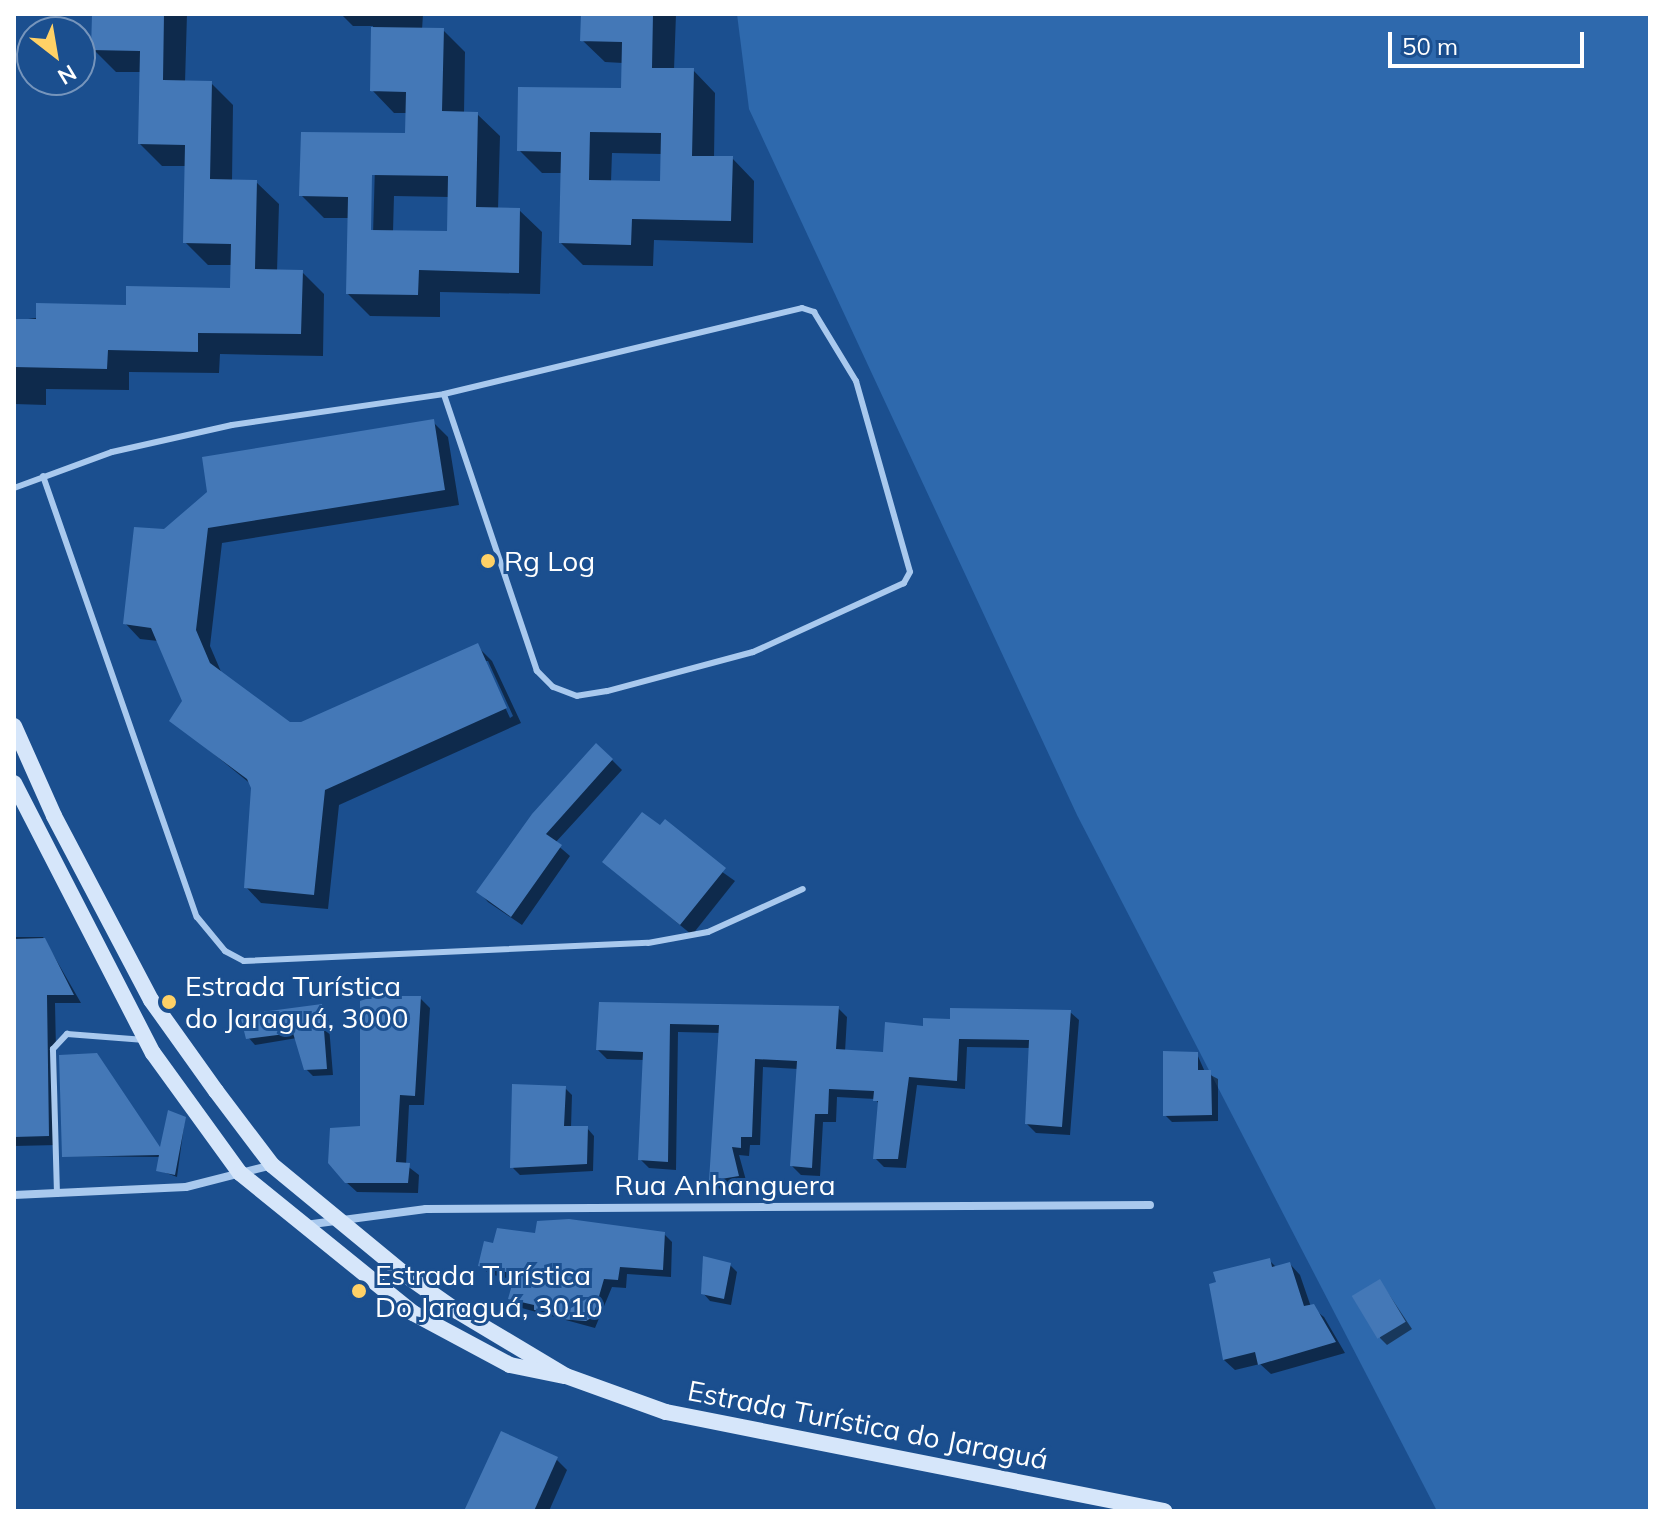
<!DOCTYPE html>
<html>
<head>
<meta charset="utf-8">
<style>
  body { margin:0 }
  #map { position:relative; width:1664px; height:1525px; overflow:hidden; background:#1b4f8f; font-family:Mulish,sans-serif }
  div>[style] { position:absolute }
  .green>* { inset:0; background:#2e69ad }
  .shadow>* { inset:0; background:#0007 }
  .building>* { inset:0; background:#4478b7; transform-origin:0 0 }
  .lane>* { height:6px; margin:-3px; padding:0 3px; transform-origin:3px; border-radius:3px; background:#a9c9ee }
  .street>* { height:8px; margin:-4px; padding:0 4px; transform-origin:4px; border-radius:4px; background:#a9c9ee }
  .secondary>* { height:16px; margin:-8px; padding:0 8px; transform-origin:8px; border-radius:8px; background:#d6e6fa }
  .dots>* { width:22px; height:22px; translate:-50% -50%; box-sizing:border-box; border:4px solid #1b4f8f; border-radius:50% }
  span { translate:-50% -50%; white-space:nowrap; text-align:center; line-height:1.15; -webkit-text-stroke:6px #1b4f8f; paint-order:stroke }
  .poi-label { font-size:28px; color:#fff }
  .left { translate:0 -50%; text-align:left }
  .street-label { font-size:28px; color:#fff }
  .frame { position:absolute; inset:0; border:16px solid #fff; pointer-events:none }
  .north { position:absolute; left:16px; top:16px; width:80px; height:80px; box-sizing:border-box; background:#1b4f8f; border:2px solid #7695bc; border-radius:50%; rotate:149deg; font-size:22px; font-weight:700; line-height:32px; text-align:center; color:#fff }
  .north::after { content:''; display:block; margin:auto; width:28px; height:36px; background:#ffd166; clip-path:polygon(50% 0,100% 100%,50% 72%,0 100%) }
  .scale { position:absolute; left:1388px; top:32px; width:196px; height:36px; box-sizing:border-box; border:4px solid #fff; border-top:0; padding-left:10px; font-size:24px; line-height:28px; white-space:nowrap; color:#fff; -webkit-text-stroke:6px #1b4f8f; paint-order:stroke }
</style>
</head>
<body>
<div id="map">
  <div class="green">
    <i style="clip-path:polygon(737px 14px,1650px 14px,1650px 1511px,1437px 1511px,1077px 815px,749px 109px)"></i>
  </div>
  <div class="shadow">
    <i style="clip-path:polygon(94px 14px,187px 14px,185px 83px,211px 83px,233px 105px,232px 182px,256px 182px,279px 204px,277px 272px,302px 272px,324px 294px,323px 356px,220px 354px,219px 373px,129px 372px,129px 390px,46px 389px,46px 405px,14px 404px,14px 321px,232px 290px,232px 265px,208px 265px,185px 242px,187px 166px,162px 166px,140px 144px,141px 72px,116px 72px,93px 49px)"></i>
    <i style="clip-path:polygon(evenodd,341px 14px,423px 14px,422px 30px,443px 30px,465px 52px,464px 114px,477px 114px,500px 136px,498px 210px,519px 210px,542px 232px,540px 294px,440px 292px,440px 317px,370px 316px,348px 294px,349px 218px,324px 218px,301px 195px,407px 135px,407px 113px,394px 113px,372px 90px,373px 26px,353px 26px,341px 14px,371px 164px,375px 165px,373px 235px,369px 235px,371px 164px,341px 14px,394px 196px,450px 197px,449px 233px,393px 232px,394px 196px)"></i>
    <i style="clip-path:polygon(evenodd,583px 14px,676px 14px,674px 70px,693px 70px,715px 93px,714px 158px,732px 158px,754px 181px,753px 243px,654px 240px,653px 266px,583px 265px,561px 243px,563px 173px,542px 173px,519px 150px,623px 91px,623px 63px,605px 62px,582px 40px,583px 14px,612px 153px,662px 154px,662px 183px,611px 182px,612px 153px)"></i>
    <i style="clip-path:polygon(evenodd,433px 422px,448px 437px,459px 505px,222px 543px,210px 646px,222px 674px,289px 724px,301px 725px,477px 646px,492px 661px,521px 723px,339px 805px,328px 909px,261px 903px,246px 887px,252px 785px,172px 720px,184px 701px,158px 641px,140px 639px,125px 623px,165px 531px,433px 422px,484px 661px,488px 661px,513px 716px,510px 718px,484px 661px)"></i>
    <i style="clip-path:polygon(612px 760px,622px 770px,555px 843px,570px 856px,522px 925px,488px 902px,479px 892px)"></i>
    <i style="clip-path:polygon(660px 828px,735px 881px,692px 935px,604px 862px)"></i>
    <i style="clip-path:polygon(14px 937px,43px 937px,81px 1003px,55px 1003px,58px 1145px,14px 1146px)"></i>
    <i style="clip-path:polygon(420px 998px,430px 1008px,424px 1105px,409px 1105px,406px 1165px,419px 1175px,418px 1193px,357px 1192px,346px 1182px,362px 1128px)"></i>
    <i style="clip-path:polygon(600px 1004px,838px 1008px,847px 1017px,845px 1052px,885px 1054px,925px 1028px,952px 1021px,1070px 1012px,1079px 1020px,1070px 1135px,1036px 1133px,1027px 1124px,1031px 1048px,967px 1047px,965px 1089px,917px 1085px,906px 1168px,884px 1167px,875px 1158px,880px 1105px,875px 1099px,837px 1097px,836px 1122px,823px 1122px,820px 1176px,801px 1175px,792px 1166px,798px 1069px,763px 1067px,760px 1145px,750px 1145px,749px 1156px,739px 1155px,747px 1184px,720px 1189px,711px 1181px,721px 1033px,678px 1032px,676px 1170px,649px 1168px,640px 1159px,645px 1060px,607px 1059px,598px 1050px)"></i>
    <i style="clip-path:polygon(321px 1006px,328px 1014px,333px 1075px,313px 1076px,306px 1069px,297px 1038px,255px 1045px,248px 1037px)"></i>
    <i style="clip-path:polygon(1197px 1054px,1205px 1072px,1218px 1079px,1218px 1121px,1172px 1122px,1165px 1115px)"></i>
    <i style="clip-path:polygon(565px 1088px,572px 1095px,571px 1128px,587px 1128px,594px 1136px,593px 1171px,520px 1175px,513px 1168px)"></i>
    <i style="clip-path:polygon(169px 1112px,185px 1118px,177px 1177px,158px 1170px,160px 1157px,64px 1156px,162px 1150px)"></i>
    <i style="clip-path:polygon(664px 1234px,672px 1242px,671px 1277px,627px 1274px,626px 1288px,612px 1287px,595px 1328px,518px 1307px,510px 1299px,516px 1280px,489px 1274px,481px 1266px,494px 1246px,537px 1235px)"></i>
    <i style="clip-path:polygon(1269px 1260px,1277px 1268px,1290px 1264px,1300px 1275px,1311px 1307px,1324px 1317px,1345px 1353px,1271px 1374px,1260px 1364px,1235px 1370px,1224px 1360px)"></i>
    <i style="clip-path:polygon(730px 1265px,737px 1272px,731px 1305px,710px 1301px,703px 1293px)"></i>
    <i style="clip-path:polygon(1380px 1281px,1412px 1329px,1387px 1345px,1380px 1338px)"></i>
    <i style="clip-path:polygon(556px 1459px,567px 1470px,549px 1511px,466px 1511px)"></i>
  </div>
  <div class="building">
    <i style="clip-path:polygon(92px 14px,164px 14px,163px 80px,212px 81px,210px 179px,257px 180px,255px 269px,303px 270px,301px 334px,198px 333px,198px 352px,108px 350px,107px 369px,14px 367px,14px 319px,36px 319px,36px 303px,126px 305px,126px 286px,230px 288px,231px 244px,183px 243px,185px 145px,138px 144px,140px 51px,91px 50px)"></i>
    <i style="clip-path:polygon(evenodd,581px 14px,653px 14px,652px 68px,694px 68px,692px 156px,733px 156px,731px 221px,632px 219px,631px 245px,559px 243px,561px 152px,517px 151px,518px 87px,621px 88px,622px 42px,580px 41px,581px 14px,590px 132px,661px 133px,660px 181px,589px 180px,590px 132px)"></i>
    <i style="clip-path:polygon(evenodd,371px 27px,444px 28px,442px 111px,478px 112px,476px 207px,520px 208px,519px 273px,419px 270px,418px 295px,346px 294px,348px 197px,299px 196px,301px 132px,405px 133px,406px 92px,370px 91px,371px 27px,372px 175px,448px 176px,447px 231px,371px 230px,372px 175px)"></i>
    <i style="clip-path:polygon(434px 419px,445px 490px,208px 528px,196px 630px,210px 663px,290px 722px,301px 722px,478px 643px,507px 708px,325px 790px,314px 895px,244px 888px,251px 788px,247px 779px,169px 721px,182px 701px,151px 628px,123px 624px,134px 527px,164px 529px,207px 492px,202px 457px)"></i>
    <i style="clip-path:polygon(596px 743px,613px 759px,546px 834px,562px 845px,511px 917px,476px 892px,532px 814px)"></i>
    <i style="clip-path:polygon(642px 812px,660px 825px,665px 819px,726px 868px,680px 925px,602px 862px)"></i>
    <i style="clip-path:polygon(45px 938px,74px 995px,47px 995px,49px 1136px,14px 1137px,14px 939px)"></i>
    <i style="clip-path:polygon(375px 996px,421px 996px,415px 1096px,400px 1095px,396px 1162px,410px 1163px,408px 1183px,345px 1183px,328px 1163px,330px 1128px,360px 1126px,360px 1001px)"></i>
    <i style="clip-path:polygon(599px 1002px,839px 1006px,836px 1049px,883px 1052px,885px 1022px,923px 1026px,923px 1018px,950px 1019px,950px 1008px,1071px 1010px,1062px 1127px,1025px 1124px,1029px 1040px,959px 1039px,957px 1081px,909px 1077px,898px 1159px,873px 1159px,878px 1101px,873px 1101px,874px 1091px,829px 1089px,828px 1114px,815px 1114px,812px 1168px,790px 1166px,797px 1061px,755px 1059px,752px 1137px,741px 1137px,741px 1148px,732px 1147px,739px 1176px,709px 1181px,719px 1025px,670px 1024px,668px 1162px,638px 1160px,643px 1052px,596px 1050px)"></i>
    <i style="clip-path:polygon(322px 1004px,327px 1069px,304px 1070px,293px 1033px,246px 1039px,240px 1015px)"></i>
    <i style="clip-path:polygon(1163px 1051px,1198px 1052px,1198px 1070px,1211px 1070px,1212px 1115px,1163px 1116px)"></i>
    <i style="clip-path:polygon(97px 1053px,160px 1147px,168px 1110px,186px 1117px,175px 1175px,156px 1171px,159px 1155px,62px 1157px,59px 1055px)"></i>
    <i style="clip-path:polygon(512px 1084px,566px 1086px,564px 1126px,588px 1126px,587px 1164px,510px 1168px)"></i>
    <i style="clip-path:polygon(569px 1219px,665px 1232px,663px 1270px,620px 1267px,618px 1280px,604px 1279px,593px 1317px,586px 1321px,559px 1319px,559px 1313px,534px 1310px,534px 1305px,508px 1299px,515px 1274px,478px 1266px,484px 1241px,493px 1243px,497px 1228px,535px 1233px,537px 1221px)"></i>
    <i style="clip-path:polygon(703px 1256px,731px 1263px,724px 1299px,701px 1294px)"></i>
    <i style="clip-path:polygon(1270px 1258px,1272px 1267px,1290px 1262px,1304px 1306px,1314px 1304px,1336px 1342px,1258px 1365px,1255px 1352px,1223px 1360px,1209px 1284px,1216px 1282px,1213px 1272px)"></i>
    <i style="left:1380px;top:1279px;width:50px;height:33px;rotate:59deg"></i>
    <i style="clip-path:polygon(501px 1431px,558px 1457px,534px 1511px,464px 1511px)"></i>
  </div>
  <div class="lane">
    <i style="left:43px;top:476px;width:467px;rotate:70.8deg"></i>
    <i style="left:197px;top:917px;width:44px;rotate:50.5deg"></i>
    <i style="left:225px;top:951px;width:21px;rotate:28deg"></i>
    <i style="left:244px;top:961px;width:404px;rotate:-2.6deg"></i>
    <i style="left:648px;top:943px;width:61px;rotate:-10.4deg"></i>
    <i style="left:708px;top:932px;width:104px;rotate:-24.4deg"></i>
    <i style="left:14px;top:488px;width:104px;rotate:-20.2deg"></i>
    <i style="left:112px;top:452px;width:123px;rotate:-12.7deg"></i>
    <i style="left:232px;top:425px;width:214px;rotate:-8.3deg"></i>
    <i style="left:444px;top:394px;width:368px;rotate:-13.5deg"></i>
    <i style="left:802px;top:308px;width:13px;rotate:18deg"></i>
    <i style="left:814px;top:312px;width:81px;rotate:58.7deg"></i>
    <i style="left:856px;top:381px;width:198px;rotate:74.2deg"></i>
    <i style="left:910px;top:572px;width:13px;rotate:119deg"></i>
    <i style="left:904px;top:583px;width:166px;rotate:155.4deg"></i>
    <i style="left:753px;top:652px;width:151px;rotate:165deg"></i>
    <i style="left:607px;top:691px;width:30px;rotate:171deg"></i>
    <i style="left:577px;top:696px;width:26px;rotate:-159deg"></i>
    <i style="left:553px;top:687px;width:23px;rotate:-135deg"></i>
    <i style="left:537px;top:671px;width:292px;rotate:-108.6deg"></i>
    <i style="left:57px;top:1194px;width:145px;rotate:-91.6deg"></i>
    <i style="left:53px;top:1049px;width:21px;rotate:-47deg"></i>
    <i style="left:67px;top:1034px;width:78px;rotate:4.4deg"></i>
  </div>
  <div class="street">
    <i style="left:14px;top:1195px;width:172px;rotate:-2.7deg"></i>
    <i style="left:186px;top:1187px;width:89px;rotate:-14.3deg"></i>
    <i style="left:305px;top:1225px;width:122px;rotate:-7.5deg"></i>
    <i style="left:426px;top:1209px;width:724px;rotate:-0.32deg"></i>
  </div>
  <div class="secondary">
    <i style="left:14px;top:726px;width:98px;rotate:66deg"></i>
    <i style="left:54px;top:816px;width:208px;rotate:62.2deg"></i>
    <i style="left:151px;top:1000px;width:112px;rotate:54.5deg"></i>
    <i style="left:216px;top:1091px;width:93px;rotate:52.9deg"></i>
    <i style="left:272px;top:1165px;width:171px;rotate:39.5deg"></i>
    <i style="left:404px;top:1274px;width:65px;rotate:34.9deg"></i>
    <i style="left:457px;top:1311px;width:127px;rotate:30.8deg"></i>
    <i style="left:566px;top:1376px;width:106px;rotate:19.8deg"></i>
    <i style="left:666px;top:1412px;width:508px;rotate:11.24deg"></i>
    <i style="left:14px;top:783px;width:304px;rotate:62.8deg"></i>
    <i style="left:153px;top:1053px;width:148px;rotate:54.1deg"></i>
    <i style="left:240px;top:1173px;width:223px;rotate:39deg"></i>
    <i style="left:413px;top:1313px;width:110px;rotate:28.2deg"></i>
    <i style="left:510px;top:1365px;width:55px;rotate:11.5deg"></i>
  </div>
  <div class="dots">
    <i style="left:488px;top:561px;background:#ffd166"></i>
    <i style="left:169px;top:1002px;background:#ffd166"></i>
    <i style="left:359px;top:1291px;background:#ffd166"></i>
  </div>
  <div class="poi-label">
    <span class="left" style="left:504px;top:561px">Rg Log</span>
    <span class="left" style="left:185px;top:1002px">Estrada Turística<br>do Jaraguá, 3000</span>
    <span class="left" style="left:375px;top:1291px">Estrada Turística<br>Do Jaraguá, 3010</span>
  </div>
  <div class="street-label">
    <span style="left:725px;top:1185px">Rua Anhanguera</span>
    <span style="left:868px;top:1425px;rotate:11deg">Estrada Turística do Jaraguá</span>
  </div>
  <div class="frame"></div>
  <div class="north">N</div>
  <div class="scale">50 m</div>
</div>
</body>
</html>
